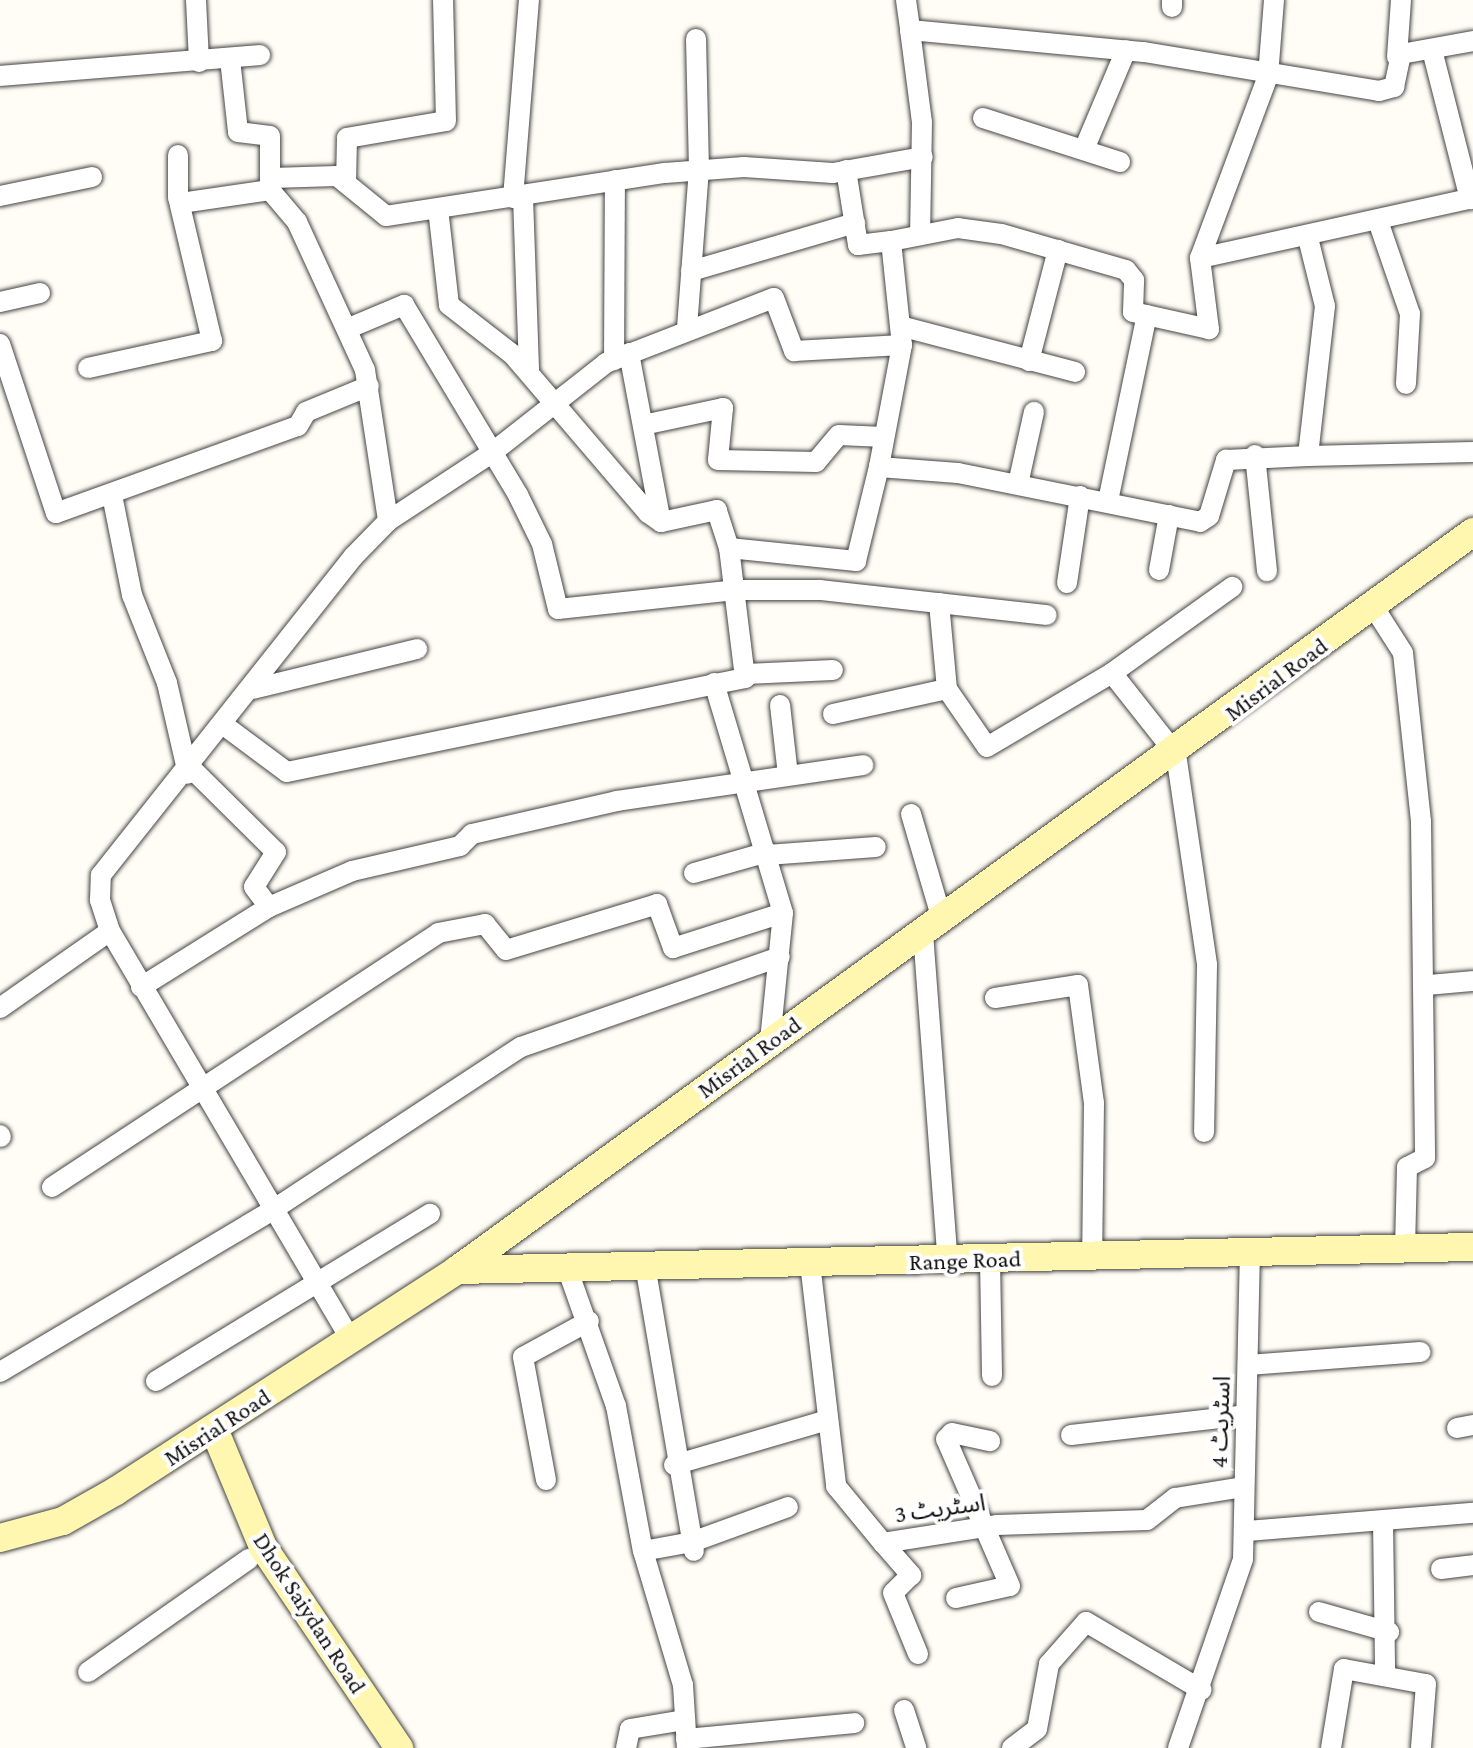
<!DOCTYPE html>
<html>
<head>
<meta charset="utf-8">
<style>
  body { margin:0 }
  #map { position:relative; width:1473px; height:1748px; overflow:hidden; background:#fffdf5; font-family:"Crimson Pro","Noto Sans Arabic",serif }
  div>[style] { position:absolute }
  .roads { filter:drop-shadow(0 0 2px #444) drop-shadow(0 0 2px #444) }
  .street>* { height:20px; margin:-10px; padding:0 10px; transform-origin:10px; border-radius:10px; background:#fff }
  .secondary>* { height:28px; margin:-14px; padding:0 14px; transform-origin:14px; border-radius:14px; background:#fff6b0 }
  span { translate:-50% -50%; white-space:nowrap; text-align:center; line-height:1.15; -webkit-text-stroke:8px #fff; paint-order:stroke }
  .street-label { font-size:24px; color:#111 }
</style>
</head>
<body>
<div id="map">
  <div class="roads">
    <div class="street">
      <i style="left:196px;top:0;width:62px;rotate:87.2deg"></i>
      <i style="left:906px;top:0;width:30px;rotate:82deg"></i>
      <i style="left:910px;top:30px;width:235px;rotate:5.4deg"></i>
      <i style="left:1144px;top:52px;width:238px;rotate:9.4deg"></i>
      <i style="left:1379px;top:91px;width:16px;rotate:-15deg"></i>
      <i style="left:1394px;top:87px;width:34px;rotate:-78deg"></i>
      <i style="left:1401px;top:54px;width:73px;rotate:-10.2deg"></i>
      <i style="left:1172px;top:0;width:7px;rotate:90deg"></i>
      <i style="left:1274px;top:0;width:76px;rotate:94.5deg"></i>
      <i style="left:1268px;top:76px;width:194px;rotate:110.5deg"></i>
      <i style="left:1200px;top:258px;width:72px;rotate:82.8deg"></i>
      <i style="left:1209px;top:329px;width:78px;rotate:-167.4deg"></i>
      <i style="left:1133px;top:312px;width:32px;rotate:-88deg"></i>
      <i style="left:1134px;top:280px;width:13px;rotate:-129deg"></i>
      <i style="left:1126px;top:270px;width:130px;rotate:-163.9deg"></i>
      <i style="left:1001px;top:234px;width:43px;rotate:-172.1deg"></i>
      <i style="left:958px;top:228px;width:68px;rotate:169deg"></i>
      <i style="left:891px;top:241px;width:105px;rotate:84deg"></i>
      <i style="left:902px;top:345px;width:124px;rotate:100.7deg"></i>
      <i style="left:879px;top:467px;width:79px;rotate:4.3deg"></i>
      <i style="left:958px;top:473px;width:247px;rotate:11.4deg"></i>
      <i style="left:1200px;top:522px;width:11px;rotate:-34deg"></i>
      <i style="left:1209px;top:516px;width:59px;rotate:-73.1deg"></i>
      <i style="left:1226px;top:460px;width:82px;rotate:-2.8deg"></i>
      <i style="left:910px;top:30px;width:93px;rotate:82.6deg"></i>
      <i style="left:922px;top:122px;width:111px;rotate:91deg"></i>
      <i style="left:1432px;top:50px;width:154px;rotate:75.7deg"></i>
      <i style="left:1397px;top:57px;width:57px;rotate:-86deg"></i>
      <i style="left:230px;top:59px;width:73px;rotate:83.7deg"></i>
      <i style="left:238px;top:132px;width:32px;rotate:7deg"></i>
      <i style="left:270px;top:136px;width:54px;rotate:90deg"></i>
      <i style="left:270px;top:190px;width:42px;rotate:49.8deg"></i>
      <i style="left:297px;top:222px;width:163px;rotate:65.3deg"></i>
      <i style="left:365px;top:370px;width:153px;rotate:81.3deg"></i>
      <i style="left:0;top:76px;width:261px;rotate:-4.6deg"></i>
      <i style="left:983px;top:118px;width:144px;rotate:17.8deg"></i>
      <i style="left:1085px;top:147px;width:105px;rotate:-67.1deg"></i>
      <i style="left:846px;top:170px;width:76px;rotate:80.9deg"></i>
      <i style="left:858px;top:245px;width:33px;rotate:-7deg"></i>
      <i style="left:271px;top:178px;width:66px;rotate:-1.7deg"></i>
      <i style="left:337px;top:176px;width:63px;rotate:39.2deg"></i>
      <i style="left:386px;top:216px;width:282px;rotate:-8.8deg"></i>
      <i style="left:665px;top:173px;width:79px;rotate:-4.3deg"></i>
      <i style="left:744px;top:167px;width:89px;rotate:3.9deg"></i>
      <i style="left:833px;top:173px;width:91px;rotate:-10.1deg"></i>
      <i style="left:346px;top:183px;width:45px;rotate:-88.7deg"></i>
      <i style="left:347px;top:138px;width:100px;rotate:-9.7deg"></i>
      <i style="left:446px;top:121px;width:121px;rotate:-91.4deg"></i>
      <i style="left:0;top:196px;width:94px;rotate:-11.7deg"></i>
      <i style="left:523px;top:197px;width:176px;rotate:88deg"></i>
      <i style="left:513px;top:198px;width:199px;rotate:-85.4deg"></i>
      <i style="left:181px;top:203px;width:90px;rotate:-8.3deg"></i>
      <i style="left:1378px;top:221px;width:98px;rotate:71deg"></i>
      <i style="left:1410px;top:314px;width:70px;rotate:93.3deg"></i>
      <i style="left:1308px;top:238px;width:70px;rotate:76deg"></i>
      <i style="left:1325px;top:306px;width:151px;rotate:96.5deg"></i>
      <i style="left:1308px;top:456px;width:165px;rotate:-1.4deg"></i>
      <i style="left:1200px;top:258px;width:280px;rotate:-12.4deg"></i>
      <i style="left:691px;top:271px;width:171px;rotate:-16.3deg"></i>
      <i style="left:0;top:302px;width:41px;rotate:-12.7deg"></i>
      <i style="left:900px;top:326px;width:181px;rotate:14.7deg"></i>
      <i style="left:349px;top:328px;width:60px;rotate:-22.7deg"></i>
      <i style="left:404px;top:305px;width:222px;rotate:59deg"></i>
      <i style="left:518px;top:495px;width:55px;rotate:63.9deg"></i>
      <i style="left:542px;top:544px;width:67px;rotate:76.2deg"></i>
      <i style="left:558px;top:609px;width:178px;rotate:-6.1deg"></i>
      <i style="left:735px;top:590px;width:85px"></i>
      <i style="left:820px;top:590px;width:228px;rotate:6.3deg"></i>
      <i style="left:687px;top:328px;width:158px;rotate:-85.7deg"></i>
      <i style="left:699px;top:170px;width:131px;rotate:-91.3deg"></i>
      <i style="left:0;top:344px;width:178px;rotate:71.7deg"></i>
      <i style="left:56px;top:513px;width:257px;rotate:-19.8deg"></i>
      <i style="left:298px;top:426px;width:16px;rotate:-60deg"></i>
      <i style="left:306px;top:412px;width:68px;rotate:-22.4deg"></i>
      <i style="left:629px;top:353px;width:172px;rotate:79.3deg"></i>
      <i style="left:614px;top:360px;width:180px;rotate:-89.7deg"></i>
      <i style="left:1029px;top:361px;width:115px;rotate:-75.4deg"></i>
      <i style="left:88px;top:368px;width:127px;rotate:-12.3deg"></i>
      <i style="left:212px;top:341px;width:148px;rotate:-103.3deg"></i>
      <i style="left:178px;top:197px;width:42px;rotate:-90deg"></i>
      <i style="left:643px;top:425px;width:82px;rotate:-12deg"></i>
      <i style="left:723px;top:408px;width:52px;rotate:95.5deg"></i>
      <i style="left:718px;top:460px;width:98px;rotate:1.2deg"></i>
      <i style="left:816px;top:462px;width:35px;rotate:-50deg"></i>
      <i style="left:839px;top:435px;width:45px;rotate:2.5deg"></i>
      <i style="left:1255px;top:455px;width:117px;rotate:84.1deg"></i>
      <i style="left:1018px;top:484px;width:74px;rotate:-77.5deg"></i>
      <i style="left:112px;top:495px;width:102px;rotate:78.7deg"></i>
      <i style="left:132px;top:595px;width:95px;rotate:68.3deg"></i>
      <i style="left:167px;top:683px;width:93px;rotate:77deg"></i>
      <i style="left:1108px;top:501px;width:190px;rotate:-78.2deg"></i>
      <i style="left:729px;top:548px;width:128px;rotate:5.8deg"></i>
      <i style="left:856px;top:561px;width:97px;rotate:-76.3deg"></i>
      <i style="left:1159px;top:570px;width:56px;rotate:-79.7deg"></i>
      <i style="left:1067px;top:583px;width:88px;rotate:-81.5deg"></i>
      <i style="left:939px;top:603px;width:86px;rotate:84.7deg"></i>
      <i style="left:947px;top:689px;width:70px;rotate:55.4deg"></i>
      <i style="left:987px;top:747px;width:145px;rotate:-30.6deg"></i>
      <i style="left:1112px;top:673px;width:148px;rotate:-35.6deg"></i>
      <i style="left:1373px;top:606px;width:56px;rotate:57.4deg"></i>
      <i style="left:1403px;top:653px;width:170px;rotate:83.9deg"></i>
      <i style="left:1421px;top:822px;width:336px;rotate:89.3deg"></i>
      <i style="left:1425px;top:1158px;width:20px;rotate:153deg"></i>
      <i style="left:1407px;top:1167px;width:83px;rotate:91.4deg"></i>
      <i style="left:1112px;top:673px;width:103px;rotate:51.7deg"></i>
      <i style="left:1176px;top:754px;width:213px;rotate:81.6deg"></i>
      <i style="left:1207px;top:965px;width:167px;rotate:91deg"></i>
      <i style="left:746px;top:674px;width:87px;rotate:-2.6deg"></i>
      <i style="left:714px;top:683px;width:240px;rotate:73.3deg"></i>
      <i style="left:783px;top:913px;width:130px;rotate:95.8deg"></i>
      <i style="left:253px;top:689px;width:169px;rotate:-13.7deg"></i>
      <i style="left:780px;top:705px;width:70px;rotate:83.5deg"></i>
      <i style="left:833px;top:714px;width:117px;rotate:-12.4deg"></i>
      <i style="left:225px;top:726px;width:77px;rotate:36.6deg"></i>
      <i style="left:287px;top:772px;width:468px;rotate:-11.6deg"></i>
      <i style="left:745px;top:678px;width:131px;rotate:-97deg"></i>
      <i style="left:729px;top:548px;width:40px;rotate:-108deg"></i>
      <i style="left:717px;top:510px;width:57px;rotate:167.9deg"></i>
      <i style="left:661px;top:522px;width:16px;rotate:-145deg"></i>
      <i style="left:648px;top:513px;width:209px;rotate:-130.5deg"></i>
      <i style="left:512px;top:354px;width:80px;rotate:-142.1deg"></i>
      <i style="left:449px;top:305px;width:97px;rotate:-96.5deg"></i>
      <i style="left:192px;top:769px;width:118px;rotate:44.7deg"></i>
      <i style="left:276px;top:852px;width:41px;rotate:122.2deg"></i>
      <i style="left:254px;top:887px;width:25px;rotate:53deg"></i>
      <i style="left:911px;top:814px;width:109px;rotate:73.6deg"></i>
      <i style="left:767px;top:855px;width:109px;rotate:-4.2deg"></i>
      <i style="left:694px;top:873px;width:76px;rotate:-16deg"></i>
      <i style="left:923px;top:933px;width:330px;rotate:85.7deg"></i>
      <i style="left:1428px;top:985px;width:45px;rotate:-5.1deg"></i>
      <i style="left:141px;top:987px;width:151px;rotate:-32deg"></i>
      <i style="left:269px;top:907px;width:90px;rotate:-23.4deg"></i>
      <i style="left:352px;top:871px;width:111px;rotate:-13deg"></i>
      <i style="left:460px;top:846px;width:17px;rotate:-45deg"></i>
      <i style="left:472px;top:834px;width:149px;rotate:-12.8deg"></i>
      <i style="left:617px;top:801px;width:249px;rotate:-8.3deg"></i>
      <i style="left:995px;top:998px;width:84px;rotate:-8.9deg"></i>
      <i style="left:1078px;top:985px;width:119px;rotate:82.3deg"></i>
      <i style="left:1094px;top:1103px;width:153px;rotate:90.7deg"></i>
      <i style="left:0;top:1008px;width:134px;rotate:-35deg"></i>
      <i style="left:0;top:1135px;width:2px;rotate:63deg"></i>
      <i style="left:52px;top:1187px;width:462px;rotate:-33.3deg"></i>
      <i style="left:438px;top:933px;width:48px;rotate:-10.8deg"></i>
      <i style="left:485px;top:924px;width:33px;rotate:51deg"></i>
      <i style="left:506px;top:950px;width:158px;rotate:-16.9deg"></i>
      <i style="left:657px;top:904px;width:47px;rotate:70deg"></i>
      <i style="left:673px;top:948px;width:115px;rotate:-17.7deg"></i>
      <i style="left:990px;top:1260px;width:116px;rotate:89deg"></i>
      <i style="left:810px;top:1263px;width:225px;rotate:83.3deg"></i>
      <i style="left:836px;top:1486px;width:74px;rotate:50.5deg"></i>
      <i style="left:883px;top:1543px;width:115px;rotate:-9deg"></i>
      <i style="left:997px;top:1525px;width:150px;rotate:-1.9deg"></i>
      <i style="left:1147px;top:1520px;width:36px;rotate:-38deg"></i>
      <i style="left:1175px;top:1498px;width:70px;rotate:-9.1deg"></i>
      <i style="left:566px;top:1265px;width:150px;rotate:70.5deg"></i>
      <i style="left:616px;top:1406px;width:147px;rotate:79.5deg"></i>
      <i style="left:643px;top:1551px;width:140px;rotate:73.4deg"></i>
      <i style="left:683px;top:1685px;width:63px;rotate:86.4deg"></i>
      <i style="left:645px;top:1265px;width:290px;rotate:80.3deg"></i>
      <i style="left:351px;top:1340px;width:475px;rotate:-120.5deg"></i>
      <i style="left:110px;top:931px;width:33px;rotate:-108deg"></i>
      <i style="left:100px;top:900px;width:25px;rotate:-88deg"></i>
      <i style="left:101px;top:875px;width:406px;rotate:-51.6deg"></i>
      <i style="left:353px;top:557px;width:50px;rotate:-45.8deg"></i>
      <i style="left:388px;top:521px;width:126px;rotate:-33.3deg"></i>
      <i style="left:493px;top:452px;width:144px;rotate:-38.2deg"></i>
      <i style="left:606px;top:363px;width:180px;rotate:-21.2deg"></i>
      <i style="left:774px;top:298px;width:57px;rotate:69.3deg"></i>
      <i style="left:794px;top:351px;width:108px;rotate:-3.2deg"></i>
      <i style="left:1248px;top:1365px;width:173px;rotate:-4.3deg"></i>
      <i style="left:0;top:1372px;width:319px;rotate:-30.7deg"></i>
      <i style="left:274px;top:1209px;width:295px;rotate:-33.3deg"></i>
      <i style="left:521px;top:1047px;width:274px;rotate:-19.2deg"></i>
      <i style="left:156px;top:1381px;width:321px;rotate:-31.4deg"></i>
      <i style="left:1457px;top:1428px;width:16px;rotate:-11deg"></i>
      <i style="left:1071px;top:1435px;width:176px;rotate:-6.5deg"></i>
      <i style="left:674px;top:1465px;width:156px;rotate:-16.3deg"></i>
      <i style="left:546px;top:1480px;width:125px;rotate:-100.6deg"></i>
      <i style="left:523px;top:1357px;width:75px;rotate:-28.6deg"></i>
      <i style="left:1383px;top:1521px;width:151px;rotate:89.2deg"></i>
      <i style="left:1247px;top:1531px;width:227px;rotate:-4.6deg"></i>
      <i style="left:883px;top:1543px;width:43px;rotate:48.8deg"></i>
      <i style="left:911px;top:1575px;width:25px;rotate:135deg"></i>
      <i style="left:893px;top:1593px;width:66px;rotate:67.7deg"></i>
      <i style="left:643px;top:1551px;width:50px;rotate:-10.4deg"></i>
      <i style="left:692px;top:1542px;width:102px;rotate:-20deg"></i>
      <i style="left:1441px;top:1569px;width:32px;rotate:-7deg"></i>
      <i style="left:956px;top:1598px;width:55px;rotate:-12.5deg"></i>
      <i style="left:1010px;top:1586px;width:160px;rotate:-113.5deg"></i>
      <i style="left:946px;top:1439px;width:8px;rotate:-45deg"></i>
      <i style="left:952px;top:1433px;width:39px;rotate:12deg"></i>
      <i style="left:1319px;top:1612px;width:73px;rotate:15.9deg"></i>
      <i style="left:88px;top:1672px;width:197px;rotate:-35.1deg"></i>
      <i style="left:904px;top:1710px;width:40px;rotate:72deg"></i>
      <i style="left:686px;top:1739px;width:169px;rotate:-5.4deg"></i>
      <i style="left:626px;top:1748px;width:19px;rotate:-78deg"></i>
      <i style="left:630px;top:1729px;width:56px;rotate:-9.3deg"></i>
      <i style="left:1012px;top:1748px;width:31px;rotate:-37deg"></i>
      <i style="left:1037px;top:1729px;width:66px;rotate:-79.5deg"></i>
      <i style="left:1049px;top:1664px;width:56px;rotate:-48.6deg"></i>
      <i style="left:1086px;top:1622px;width:134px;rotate:30.4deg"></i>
      <i style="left:1178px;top:1748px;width:200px;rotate:-71deg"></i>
      <i style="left:1243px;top:1559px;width:305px;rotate:-88.7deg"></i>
      <i style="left:1331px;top:1748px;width:80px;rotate:-80.7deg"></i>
      <i style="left:1344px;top:1669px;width:83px;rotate:10.4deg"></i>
      <i style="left:1426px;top:1684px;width:64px;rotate:94.5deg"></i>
    </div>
    <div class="secondary">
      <i style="left:457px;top:1270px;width:1016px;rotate:-1.3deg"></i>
      <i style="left:214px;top:1429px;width:128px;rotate:67.4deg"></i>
      <i style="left:263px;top:1547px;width:243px;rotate:55.9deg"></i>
      <i style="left:0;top:1538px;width:65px;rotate:-15.1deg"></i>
      <i style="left:63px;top:1521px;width:61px;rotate:-29.5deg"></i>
      <i style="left:116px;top:1491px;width:406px;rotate:-32.9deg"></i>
      <i style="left:457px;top:1270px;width:1256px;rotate:-35.99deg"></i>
    </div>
  </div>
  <div class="street-label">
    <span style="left:1276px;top:679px;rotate:-37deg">Misrial Road</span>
    <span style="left:749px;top:1057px;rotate:-36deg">Misrial Road</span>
    <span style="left:965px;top:1260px;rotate:-2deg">Range Road</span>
    <span style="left:1220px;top:1422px;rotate:-88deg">اسٹریٹ 4</span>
    <span style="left:217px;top:1427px;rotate:-33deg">Misrial Road</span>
    <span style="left:940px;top:1508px;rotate:-8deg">اسٹریٹ 3</span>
    <span style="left:310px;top:1613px;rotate:57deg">Dhok Saiydan Road</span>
  </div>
</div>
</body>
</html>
